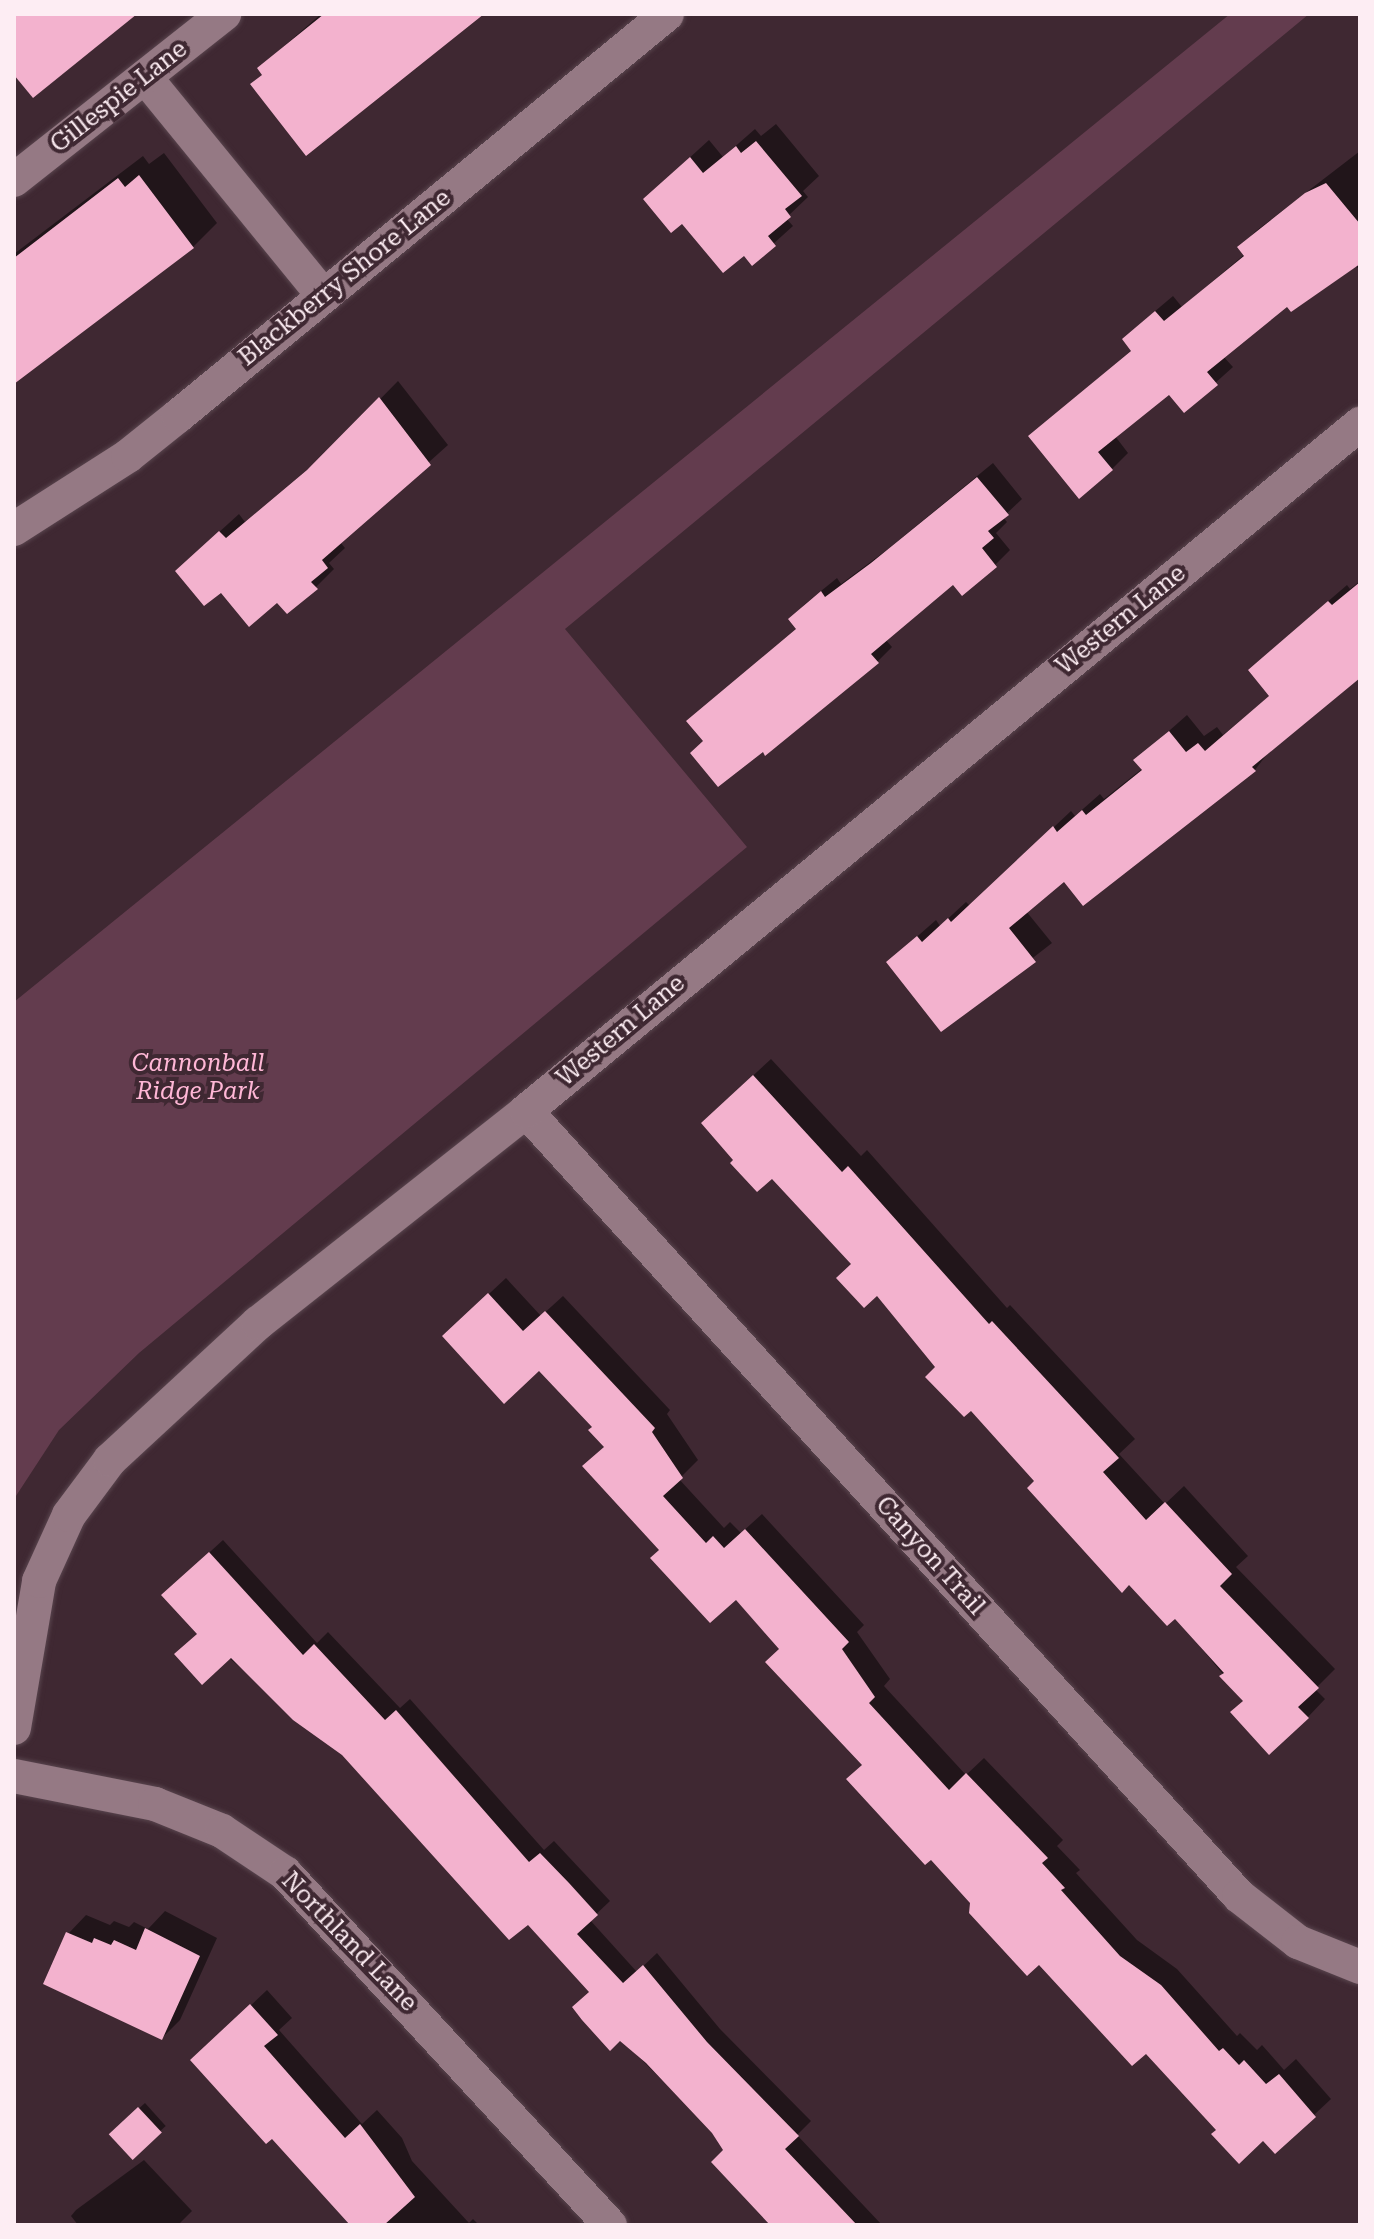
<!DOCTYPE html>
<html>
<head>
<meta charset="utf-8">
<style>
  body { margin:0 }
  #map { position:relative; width:1374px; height:2239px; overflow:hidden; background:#3f2832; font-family:"Roboto Serif",serif }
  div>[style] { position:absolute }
  .green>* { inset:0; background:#633c4e }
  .shadow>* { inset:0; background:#0007; transform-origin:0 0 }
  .building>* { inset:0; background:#f3b2ce; transform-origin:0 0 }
  .roads { filter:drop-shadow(0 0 2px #59454e) drop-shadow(0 0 2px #59454e) }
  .minor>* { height:34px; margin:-17px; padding:0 17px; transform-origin:17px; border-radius:17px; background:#957984 }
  span { translate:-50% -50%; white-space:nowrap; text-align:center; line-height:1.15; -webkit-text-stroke:8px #3f2832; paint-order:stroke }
  .street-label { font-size:24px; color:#fdedf3 }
  .park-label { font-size:24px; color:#ffb7d6; font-style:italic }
  .frame { position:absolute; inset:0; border:16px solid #fdedf3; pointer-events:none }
</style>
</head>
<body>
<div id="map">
  <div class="green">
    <i style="clip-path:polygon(1230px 14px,1309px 14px,565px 629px,747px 847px,139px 1353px,59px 1430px,14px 1499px,14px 1002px)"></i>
  </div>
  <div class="shadow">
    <i style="clip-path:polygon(321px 14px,476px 14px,263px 74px,259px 68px)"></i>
    <i style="clip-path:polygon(776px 124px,819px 176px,803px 191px,808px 197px,786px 218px,793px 226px,752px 263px,664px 181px,709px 140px,723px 157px,755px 129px,761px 136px)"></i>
    <i style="clip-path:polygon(1360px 151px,1360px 269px,1354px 266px,1287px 304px,1223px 356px,1233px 367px,1184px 411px,1169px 393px,1115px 436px,1128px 453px,1112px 469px,1030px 436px,1133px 349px,1124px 339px,1141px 323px,1173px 296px,1182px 307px,1245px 254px,1240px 247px,1256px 231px)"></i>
    <i style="clip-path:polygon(164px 153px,217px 223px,193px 247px,14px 382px,14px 254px,143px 156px,149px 164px)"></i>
    <i style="clip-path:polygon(398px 381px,448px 445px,340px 542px,345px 548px,329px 563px,334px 569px,316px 587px,278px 600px,196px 553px,239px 514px,245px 522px,327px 453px)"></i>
    <i style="clip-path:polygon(993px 463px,1022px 499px,1003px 517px,1007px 522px,996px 533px,1010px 550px,995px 565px,953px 582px,885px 639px,892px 647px,877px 662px,763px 749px,705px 741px,798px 628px,791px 619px,805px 604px,837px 578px,841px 584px,888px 549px)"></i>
    <i style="clip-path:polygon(1360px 581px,1360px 676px,1270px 750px,1255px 770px,1064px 880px,1026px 911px,1052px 943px,941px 1029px,888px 962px,936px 920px,940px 926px,966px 902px,970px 906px,1071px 811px,1075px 816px,1100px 794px,1104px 799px,1143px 768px,1136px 760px,1187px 715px,1204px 736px,1217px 727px,1223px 735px,1271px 695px,1268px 653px,1347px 585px,1350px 589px)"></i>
    <i style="clip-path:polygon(771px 1059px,861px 1156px,867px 1150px,1007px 1308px,1010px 1305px,1135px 1439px,1119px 1454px,1165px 1504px,1184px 1486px,1248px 1556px,1236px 1567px,1335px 1669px,1315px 1689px,1325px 1699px,1308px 1717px,1245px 1701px,1175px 1616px,1037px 1481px,721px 1105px)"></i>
    <i style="clip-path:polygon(506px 1278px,541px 1316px,563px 1296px,670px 1410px,667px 1414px,698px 1460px,679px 1479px,724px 1528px,730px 1522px,741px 1533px,762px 1514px,864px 1625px,857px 1632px,890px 1679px,884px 1686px,966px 1775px,984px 1758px,1063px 1840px,1057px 1846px,1080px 1870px,1076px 1873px,1137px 1940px,1177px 1969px,1237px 2036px,1240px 2033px,1257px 2050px,1262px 2045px,1284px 2070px,1296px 2059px,1331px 2099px,1314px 2115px,1275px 2152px,1263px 2138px,1218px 2129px,1146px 2051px,972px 1902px,781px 1649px,736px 1597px,661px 1549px,594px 1427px,539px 1368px,461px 1320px)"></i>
    <i style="clip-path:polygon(223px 1540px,317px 1643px,328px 1632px,400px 1708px,410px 1699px,544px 1850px,554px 1841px,610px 1901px,590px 1920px,637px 1972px,657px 1953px,720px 2029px,811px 2121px,797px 2135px,882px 2225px,772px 2225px,714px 2132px,620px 2038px,591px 1991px,528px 1922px,343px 1753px,199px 1633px,177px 1582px)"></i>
    <i style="clip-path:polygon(165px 1911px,217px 1938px,180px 2020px,162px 2038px,68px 1934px,86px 1915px,110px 1925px,114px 1921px,129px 1927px,134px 1922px,148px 1929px)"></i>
    <i style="clip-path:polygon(267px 1990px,292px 2018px,279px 2030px,362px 2124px,377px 2110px,402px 2138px,412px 2161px,469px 2223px,473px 2219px,479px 2225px,353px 2225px,209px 2045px)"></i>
    <i style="left:145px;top:2103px;width:31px;height:46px;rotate:48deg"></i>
    <i style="clip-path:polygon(144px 2160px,192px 2211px,178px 2225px,78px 2225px,71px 2216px,76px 2210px)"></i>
  </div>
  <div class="building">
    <i style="clip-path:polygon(14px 14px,137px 14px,33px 98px,14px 75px)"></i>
    <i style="clip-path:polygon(324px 14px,484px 14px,306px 156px,250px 84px,262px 75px,257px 68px)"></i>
    <i style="clip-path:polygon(756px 141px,802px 196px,785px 209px,791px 217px,768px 236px,776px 246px,752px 266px,744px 256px,723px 273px,682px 224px,671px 233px,643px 199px,690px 157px,703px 173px,736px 146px,741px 153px)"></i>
    <i style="clip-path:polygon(139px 175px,194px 248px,14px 384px,14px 258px,118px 178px,125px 187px)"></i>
    <i style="clip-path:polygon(1326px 183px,1360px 224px,1360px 264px,1291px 312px,1287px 307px,1207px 372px,1218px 385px,1184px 413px,1169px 395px,1098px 452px,1113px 470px,1079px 499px,1028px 436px,1131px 351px,1122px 339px,1155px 311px,1164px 321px,1244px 256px,1237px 247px,1305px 193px)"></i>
    <i style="clip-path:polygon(379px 397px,431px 465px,322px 560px,328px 568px,311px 582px,318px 589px,287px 614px,277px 603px,249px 627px,221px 593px,204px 606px,175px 571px,219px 531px,226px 538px,307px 470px)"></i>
    <i style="clip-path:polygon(977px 477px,1009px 515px,988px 531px,994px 538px,982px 548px,997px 567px,962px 596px,953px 585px,871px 654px,879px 663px,765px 756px,763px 752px,718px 787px,690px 753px,703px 741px,686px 721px,796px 629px,788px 619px,821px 591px,825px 597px,871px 563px)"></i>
    <i style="clip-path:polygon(1360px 582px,1360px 678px,1252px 767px,1256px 771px,1083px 906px,1064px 882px,1009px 928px,1036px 962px,941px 1032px,886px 962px,917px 936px,922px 942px,948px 918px,951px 922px,1053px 826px,1057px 832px,1082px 810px,1086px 815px,1142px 770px,1133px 760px,1169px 731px,1186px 752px,1198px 743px,1205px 751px,1269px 696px,1248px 670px,1328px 601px,1332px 605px)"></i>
    <i style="clip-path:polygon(753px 1075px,842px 1172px,848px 1166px,989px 1324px,992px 1321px,1119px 1458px,1103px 1472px,1146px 1520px,1165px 1502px,1232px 1574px,1220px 1586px,1319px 1688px,1298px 1707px,1309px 1718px,1269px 1755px,1230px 1712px,1243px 1701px,1219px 1676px,1224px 1673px,1175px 1619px,1167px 1626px,1129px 1585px,1122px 1593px,1027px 1488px,1034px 1481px,971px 1411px,964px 1417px,925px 1377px,935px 1367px,877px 1296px,864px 1308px,836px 1278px,851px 1264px,772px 1179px,757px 1192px,730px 1163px,733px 1160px,701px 1123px)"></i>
    <i style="clip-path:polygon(488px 1293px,523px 1331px,545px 1311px,655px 1428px,652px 1432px,683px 1478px,663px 1496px,706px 1543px,713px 1536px,724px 1548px,745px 1529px,849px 1642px,842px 1649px,875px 1697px,869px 1703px,949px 1790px,966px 1773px,1048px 1858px,1042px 1863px,1065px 1888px,1061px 1890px,1120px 1956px,1161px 1985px,1219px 2051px,1223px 2048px,1239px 2065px,1244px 2060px,1266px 2084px,1279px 2074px,1316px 2117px,1275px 2154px,1263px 2141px,1239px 2164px,1211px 2134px,1216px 2130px,1146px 2054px,1132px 2066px,1039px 1965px,1027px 1976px,969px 1913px,970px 1903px,931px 1860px,925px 1865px,846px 1779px,862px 1765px,765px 1662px,779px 1649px,736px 1600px,710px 1623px,650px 1558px,659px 1550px,582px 1466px,604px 1447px,588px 1430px,592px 1427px,539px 1371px,504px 1404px,442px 1336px)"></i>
    <i style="clip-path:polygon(209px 1552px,303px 1655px,314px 1644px,385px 1720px,396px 1710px,529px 1862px,540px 1853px,569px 1883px,598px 1915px,577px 1934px,623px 1983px,643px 1965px,707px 2042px,799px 2136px,785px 2149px,857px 2225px,770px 2225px,711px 2162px,723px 2150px,712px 2133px,646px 2063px,620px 2041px,610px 2051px,582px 2020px,572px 2007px,589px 1992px,528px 1925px,509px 1940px,342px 1755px,293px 1720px,231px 1658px,202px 1685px,174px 1654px,197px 1634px,161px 1595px)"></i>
    <i style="clip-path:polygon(145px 1928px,200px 1956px,162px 2040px,43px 1984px,66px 1932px,92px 1943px,94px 1938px,111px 1945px,114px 1940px,136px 1950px)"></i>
    <i style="clip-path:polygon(250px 2004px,278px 2035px,264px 2046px,345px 2138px,360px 2124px,415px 2197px,384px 2225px,350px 2225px,272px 2139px,266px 2144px,190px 2060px)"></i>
    <i style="left:138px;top:2107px;width:35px;height:40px;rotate:47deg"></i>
  </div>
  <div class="roads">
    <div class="minor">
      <i style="left:145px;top:77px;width:281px;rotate:50.8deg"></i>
      <i style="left:14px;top:180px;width:268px;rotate:-38.3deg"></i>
      <i style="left:14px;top:529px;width:135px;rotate:-32.6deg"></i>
      <i style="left:128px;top:456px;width:64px;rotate:-38.7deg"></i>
      <i style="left:178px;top:416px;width:633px;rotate:-39.42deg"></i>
      <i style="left:526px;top:1111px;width:1060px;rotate:47.75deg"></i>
      <i style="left:1239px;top:1896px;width:75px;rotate:37.9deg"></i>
      <i style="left:1298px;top:1942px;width:67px;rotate:22deg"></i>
      <i style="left:14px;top:1728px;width:149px;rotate:-80.3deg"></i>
      <i style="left:39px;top:1581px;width:72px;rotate:-65.6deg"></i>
      <i style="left:69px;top:1515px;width:69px;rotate:-53.3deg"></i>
      <i style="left:110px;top:1460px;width:202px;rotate:-42.8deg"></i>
      <i style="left:258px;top:1323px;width:342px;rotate:-38.3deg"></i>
      <i style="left:526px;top:1111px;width:1081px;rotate:-39.48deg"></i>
      <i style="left:14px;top:1776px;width:144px;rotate:11.2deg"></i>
      <i style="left:155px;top:1804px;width:72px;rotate:21.9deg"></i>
      <i style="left:222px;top:1831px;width:76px;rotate:33.7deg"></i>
      <i style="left:285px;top:1873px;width:479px;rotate:47.3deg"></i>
    </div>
  </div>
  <div class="street-label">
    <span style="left:119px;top:97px;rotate:-38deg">Gillespie Lane</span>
    <span style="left:345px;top:278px;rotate:-39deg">Blackberry Shore Lane</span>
    <span style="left:1121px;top:620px;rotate:-39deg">Western Lane</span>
    <span style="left:621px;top:1031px;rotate:-40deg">Western Lane</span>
    <span style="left:930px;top:1556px;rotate:48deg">Canyon Trail</span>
    <span style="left:349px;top:1942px;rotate:46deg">Northland Lane</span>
  </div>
  <div class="park-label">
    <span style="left:198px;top:1078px">Cannonball<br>Ridge Park</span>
  </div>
  <div class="frame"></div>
</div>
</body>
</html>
